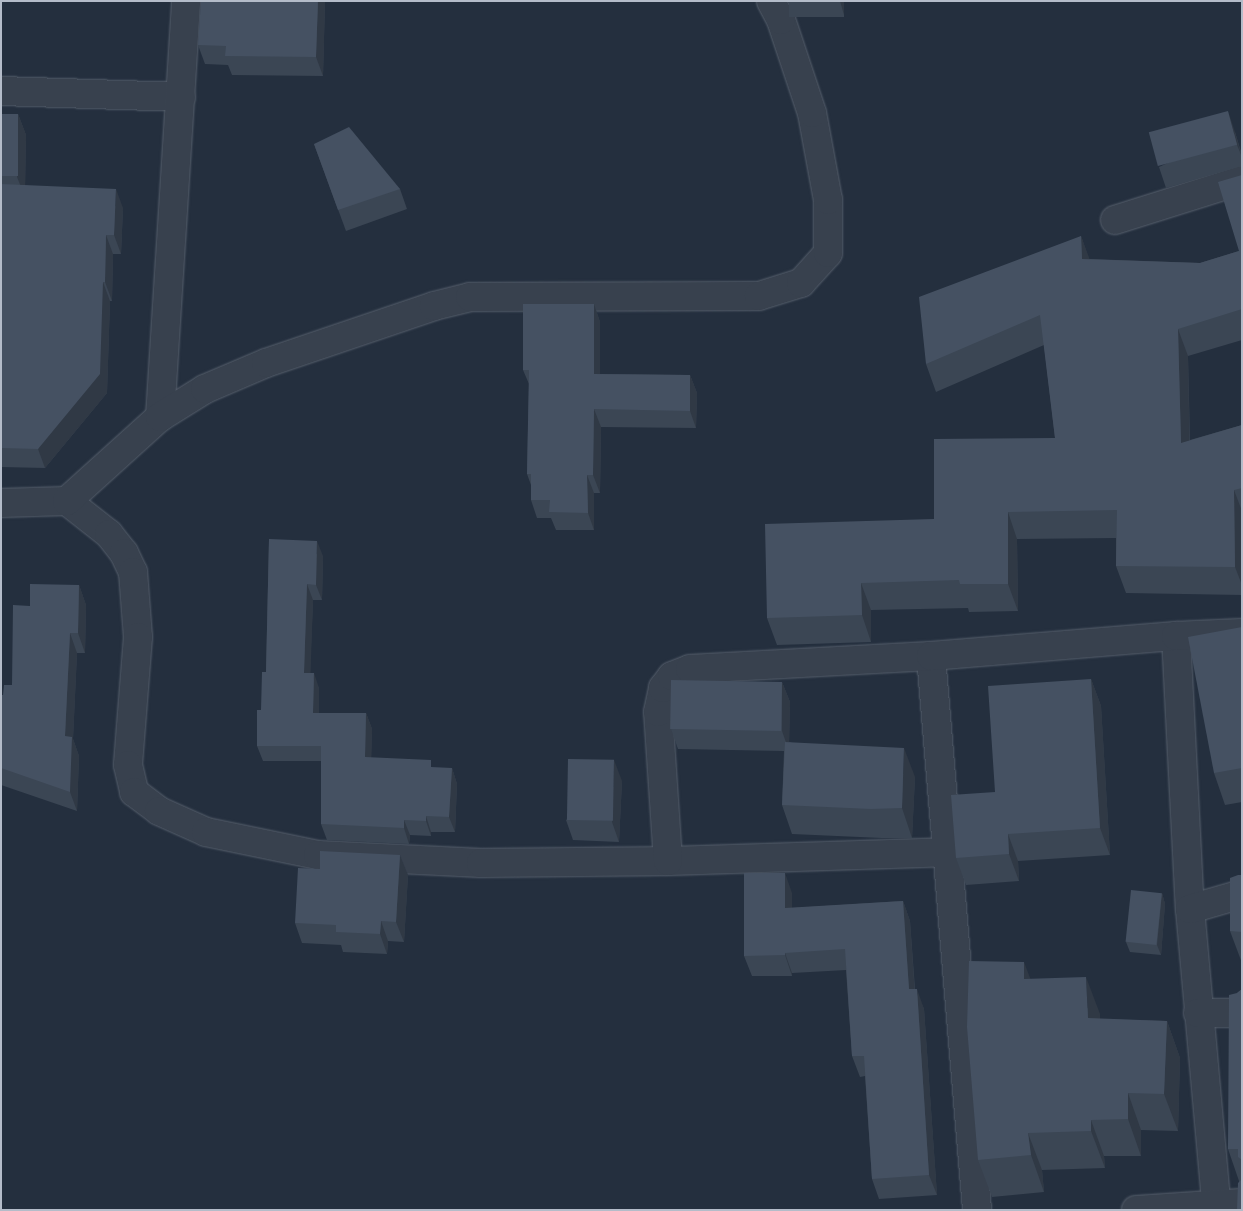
<!DOCTYPE html>
<html>
<head>
<meta charset="utf-8">
<style>
  body { margin:0 }
  #map { position:relative; width:1243px; height:1211px; overflow:hidden; background:#242f3e; font-family:Karla,sans-serif }
  div>[style] { position:absolute }
  .roads { filter:drop-shadow(0 0 1px #565f6c) drop-shadow(0 0 1px #565f6c) }
  .minor>* { height:28px; margin:-14px; padding:0 14px; transform-origin:14px; border-radius:14px; background:#38414e }
  .wall>* { inset:0; background:#3b4654; transform-origin:0 0 }
  .shaded-wall>* { inset:0; background:#303945 }
  .building>* { inset:0; background:#455162; transform-origin:0 0 }
  span { translate:-50% -50%; white-space:nowrap; text-align:center; line-height:1.15; -webkit-text-stroke:4px #1d2633; paint-order:stroke }
  .frame { position:absolute; inset:0; border:2px solid #b4bcc9; pointer-events:none }
</style>
</head>
<body>
<div id="map">
  <div class="roads">
    <div class="minor">
      <i style="left:1px;top:91px;width:180px;rotate:1.9deg"></i>
      <i style="left:1115px;top:220px;width:133px;rotate:-17.5deg"></i>
      <i style="left:160px;top:417px;width:417px;rotate:-86.4deg"></i>
      <i style="left:67px;top:501px;width:53px;rotate:38.2deg"></i>
      <i style="left:109px;top:534px;width:24px;rotate:52deg"></i>
      <i style="left:124px;top:553px;width:21px;rotate:65deg"></i>
      <i style="left:133px;top:572px;width:65px;rotate:85.6deg"></i>
      <i style="left:138px;top:637px;width:128px;rotate:94.5deg"></i>
      <i style="left:128px;top:765px;width:28px;rotate:77deg"></i>
      <i style="left:134px;top:792px;width:31px;rotate:37deg"></i>
      <i style="left:159px;top:811px;width:51px;rotate:24.1deg"></i>
      <i style="left:206px;top:832px;width:114px;rotate:11.6deg"></i>
      <i style="left:318px;top:855px;width:163px;rotate:2.8deg"></i>
      <i style="left:481px;top:863px;width:187px;rotate:-0.6deg"></i>
      <i style="left:668px;top:861px;width:280px;rotate:-1.8deg"></i>
      <i style="left:1px;top:503px;width:66px;rotate:-1.7deg"></i>
      <i style="left:67px;top:501px;width:125px;rotate:-42.1deg"></i>
      <i style="left:160px;top:417px;width:53px;rotate:-31.9deg"></i>
      <i style="left:205px;top:389px;width:66px;rotate:-23.1deg"></i>
      <i style="left:266px;top:363px;width:177px;rotate:-18.7deg"></i>
      <i style="left:434px;top:306px;width:37px;rotate:-14deg"></i>
      <i style="left:470px;top:297px;width:289px;rotate:-0.2deg"></i>
      <i style="left:759px;top:296px;width:44px;rotate:-17.2deg"></i>
      <i style="left:801px;top:283px;width:40px;rotate:-48deg"></i>
      <i style="left:828px;top:253px;width:53px;rotate:-90deg"></i>
      <i style="left:828px;top:200px;width:88px;rotate:-100.4deg"></i>
      <i style="left:812px;top:113px;width:98px;rotate:-108.4deg"></i>
      <i style="left:781px;top:20px;width:21px;rotate:-118deg"></i>
      <i style="left:1176px;top:636px;width:273px;rotate:87.1deg"></i>
      <i style="left:1190px;top:909px;width:302px;rotate:84.9deg"></i>
      <i style="left:931px;top:656px;width:556px;rotate:85.25deg"></i>
      <i style="left:668px;top:861px;width:149px;rotate:-93.8deg"></i>
      <i style="left:658px;top:712px;width:25px;rotate:-78deg"></i>
      <i style="left:663px;top:688px;width:15px;rotate:-53deg"></i>
      <i style="left:672px;top:676px;width:19px;rotate:-21deg"></i>
      <i style="left:690px;top:669px;width:241px;rotate:-3.1deg"></i>
      <i style="left:931px;top:656px;width:246px;rotate:-4.7deg"></i>
      <i style="left:1176px;top:636px;width:66px;rotate:-2.6deg"></i>
      <i style="left:1190px;top:909px;width:54px;rotate:-16.1deg"></i>
      <i style="left:1198px;top:1013px;width:44px"></i>
      <i style="left:1136px;top:1210px;width:106px;rotate:-3.8deg"></i>
    </div>
  </div>
  <div class="wall">
    <i style="clip-path:polygon(325px 1px,323px 76px,232px 75px,228px 65px,205px 64px,198px 45px)"></i>
    <i style="left:789px;top:1px;width:55px;height:16px"></i>
    <i style="clip-path:polygon(1px 114px,18px 114px,26px 135px,25px 185px,123px 208px,121px 254px,113px 254px,112px 301px,110px 301px,107px 393px,45px 468px,1px 467px)"></i>
    <i style="clip-path:polygon(1235px 132px,1242px 155px,1242px 166px,1166px 188px,1159px 167px)"></i>
    <i style="clip-path:polygon(314px 144px,400px 189px,407px 209px,346px 231px)"></i>
    <i style="clip-path:polygon(1242px 175px,1242px 340px,1188px 356px,1190px 440px,1242px 425px,1242px 595px,1126px 593px,1116px 566px,1116px 538px,1017px 539px,1018px 611px,969px 612px,968px 608px,871px 610px,871px 642px,777px 645px,767px 618px,934px 519px,1055px 438px,1044px 345px,936px 392px,926px 364px,1081px 236px,1089px 259px,1200px 263px,1239px 251px)"></i>
    <i style="clip-path:polygon(594px 304px,600px 322px,600px 374px,690px 375px,697px 393px,696px 428px,601px 427px,600px 493px,594px 493px,594px 530px,556px 530px,551px 518px,537px 518px,531px 500px,531px 485px,527px 474px,529px 384px,523px 370px)"></i>
    <i style="clip-path:polygon(269px 539px,323px 556px,322px 600px,313px 600px,310px 673px,319px 688px,319px 713px,366px 713px,372px 729px,371px 758px,433px 768px,452px 768px,457px 784px,455px 832px,431px 832px,431px 836px,410px 835px,409px 844px,327px 840px,321px 824px,321px 761px,263px 761px,257px 746px,266px 672px)"></i>
    <i style="clip-path:polygon(79px 585px,86px 605px,85px 653px,77px 653px,73px 739px,79px 756px,77px 811px,1px 785px,1px 695px,3px 695px,12px 685px,30px 606px)"></i>
    <i style="clip-path:polygon(1242px 627px,1242px 802px,1225px 805px,1214px 773px)"></i>
    <i style="clip-path:polygon(1091px 679px,1101px 706px,1110px 855px,1018px 861px,1019px 881px,966px 885px,956px 858px,995px 792px)"></i>
    <i style="clip-path:polygon(782px 682px,790px 702px,789px 742px,915px 777px,912px 838px,882px 838px,792px 834px,782px 805px,784px 751px,678px 749px,671px 729px)"></i>
    <i style="clip-path:polygon(622px 781px,619px 842px,573px 840px,566px 820px)"></i>
    <i style="clip-path:polygon(400px 855px,408px 875px,404px 942px,388px 941px,387px 954px,343px 952px,341px 945px,302px 943px,295px 923px,320px 869px)"></i>
    <i style="clip-path:polygon(1242px 875px,1242px 963px,1230px 931px)"></i>
    <i style="clip-path:polygon(792px 893px,792px 908px,903px 901px,910px 921px,915px 989px,924px 1009px,937px 1195px,879px 1199px,872px 1179px,865px 1076px,860px 1077px,852px 1056px,846px 970px,792px 973px,792px 976px,752px 976px,744px 956px)"></i>
    <i style="clip-path:polygon(1162px 893px,1165px 904px,1161px 955px,1130px 952px,1126px 942px)"></i>
    <i style="clip-path:polygon(1030px 979px,1100px 1014px,1100px 1019px,1167px 1021px,1180px 1058px,1178px 1131px,1141px 1130px,1141px 1156px,1104px 1156px,1105px 1168px,1042px 1170px,1044px 1192px,992px 1197px,978px 1160px)"></i>
    <i style="clip-path:polygon(1242px 989px,1242px 1210px,1239px 1181px,1228px 1149px,1237px 993px)"></i>
  </div>
  <div class="shaded-wall">
    <i style="clip-path:polygon(318px 1px,325px 1px,323px 76px,316px 57px)"></i>
    <i style="clip-path:polygon(840px 1px,844px 1px,844px 15px)"></i>
    <i style="clip-path:polygon(1228px 111px,1235px 132px,1242px 157px,1237px 145px)"></i>
    <i style="clip-path:polygon(18px 114px,26px 135px,25px 197px,17px 177px)"></i>
    <i style="clip-path:polygon(116px 189px,123px 208px,121px 254px,114px 235px)"></i>
    <i style="clip-path:polygon(106px 235px,113px 254px,112px 301px,105px 282px)"></i>
    <i style="clip-path:polygon(1081px 236px,1091px 263px,1082px 259px)"></i>
    <i style="clip-path:polygon(103px 282px,110px 301px,107px 393px,45px 468px,38px 449px)"></i>
    <i style="clip-path:polygon(594px 304px,600px 322px,600px 392px,594px 374px)"></i>
    <i style="clip-path:polygon(1178px 329px,1188px 356px,1190px 470px,1181px 443px)"></i>
    <i style="clip-path:polygon(690px 375px,697px 393px,696px 428px,690px 411px)"></i>
    <i style="clip-path:polygon(594px 409px,601px 427px,600px 493px,593px 475px)"></i>
    <i style="clip-path:polygon(587px 475px,594px 493px,594px 530px,588px 513px)"></i>
    <i style="clip-path:polygon(1234px 490px,1242px 511px,1242px 585px,1235px 567px)"></i>
    <i style="clip-path:polygon(1008px 512px,1017px 539px,1018px 611px,1008px 584px)"></i>
    <i style="clip-path:polygon(317px 541px,323px 556px,322px 600px,316px 585px)"></i>
    <i style="clip-path:polygon(861px 583px,871px 610px,871px 642px,862px 615px)"></i>
    <i style="clip-path:polygon(307px 584px,313px 600px,310px 688px,304px 673px)"></i>
    <i style="clip-path:polygon(79px 585px,86px 605px,85px 653px,78px 633px)"></i>
    <i style="clip-path:polygon(70px 633px,77px 653px,73px 739px,79px 756px,77px 811px,70px 792px,65px 736px)"></i>
    <i style="clip-path:polygon(314px 673px,319px 688px,319px 729px,313px 713px)"></i>
    <i style="clip-path:polygon(1091px 679px,1101px 706px,1110px 855px,1100px 828px)"></i>
    <i style="clip-path:polygon(782px 682px,790px 702px,789px 751px,782px 731px)"></i>
    <i style="clip-path:polygon(366px 713px,372px 729px,371px 773px,365px 757px)"></i>
    <i style="clip-path:polygon(904px 748px,915px 777px,912px 838px,902px 808px)"></i>
    <i style="clip-path:polygon(614px 760px,622px 781px,619px 842px,612px 822px)"></i>
    <i style="clip-path:polygon(452px 768px,457px 784px,455px 832px,449px 817px)"></i>
    <i style="clip-path:polygon(426px 816px,431px 832px,431px 836px,426px 821px)"></i>
    <i style="clip-path:polygon(404px 820px,410px 835px,409px 844px,404px 828px)"></i>
    <i style="clip-path:polygon(1008px 834px,1018px 861px,1019px 881px,1009px 854px)"></i>
    <i style="clip-path:polygon(400px 855px,408px 875px,404px 942px,396px 922px)"></i>
    <i style="clip-path:polygon(785px 873px,792px 893px,792px 929px,785px 908px)"></i>
    <i style="clip-path:polygon(1162px 893px,1165px 904px,1161px 955px,1157px 945px)"></i>
    <i style="clip-path:polygon(903px 901px,910px 921px,916px 1010px,909px 989px)"></i>
    <i style="clip-path:polygon(381px 921px,388px 941px,387px 954px,380px 934px)"></i>
    <i style="clip-path:polygon(785px 953px,792px 973px,792px 976px,785px 955px)"></i>
    <i style="clip-path:polygon(1024px 962px,1038px 999px,1024px 979px)"></i>
    <i style="clip-path:polygon(1086px 977px,1100px 1014px,1101px 1055px,1088px 1018px)"></i>
    <i style="clip-path:polygon(917px 989px,924px 1009px,937px 1195px,929px 1175px)"></i>
    <i style="clip-path:polygon(1167px 1021px,1180px 1058px,1178px 1131px,1164px 1094px)"></i>
    <i style="clip-path:polygon(1128px 1093px,1141px 1130px,1141px 1156px,1128px 1119px)"></i>
    <i style="clip-path:polygon(1091px 1120px,1104px 1156px,1105px 1168px,1091px 1131px)"></i>
    <i style="clip-path:polygon(1028px 1133px,1042px 1170px,1044px 1192px,1031px 1155px)"></i>
  </div>
  <div class="building">
    <i style="clip-path:polygon(201px 1px,318px 1px,316px 57px,225px 56px,226px 46px,198px 45px)"></i>
    <i style="left:1228px;top:111px;width:35px;height:82px;rotate:75deg"></i>
    <i style="left:1px;top:114px;width:17px;height:62px"></i>
    <i style="clip-path:polygon(349px 127px,400px 189px,338px 210px,314px 144px)"></i>
    <i style="clip-path:polygon(1242px 175px,1242px 309px,1178px 329px,1181px 443px,1242px 425px,1242px 488px,1234px 490px,1235px 567px,1116px 566px,1117px 510px,1008px 512px,1008px 584px,960px 584px,959px 580px,861px 583px,862px 615px,767px 618px,765px 524px,934px 519px,934px 439px,1055px 438px,1040px 315px,926px 364px,919px 297px,1081px 236px,1082px 259px,1200px 263px,1239px 251px,1218px 182px)"></i>
    <i style="clip-path:polygon(1px 184px,116px 189px,114px 235px,106px 235px,105px 282px,103px 282px,100px 374px,38px 449px,1px 448px)"></i>
    <i style="clip-path:polygon(523px 304px,594px 304px,594px 374px,690px 375px,690px 411px,594px 409px,593px 475px,587px 475px,588px 513px,549px 512px,550px 500px,531px 500px,531px 474px,527px 474px,529px 370px,523px 370px)"></i>
    <i style="clip-path:polygon(269px 539px,317px 541px,316px 585px,307px 584px,304px 673px,314px 673px,313px 713px,366px 713px,365px 757px,431px 760px,431px 767px,452px 768px,449px 817px,426px 816px,426px 821px,404px 820px,404px 828px,321px 824px,321px 746px,257px 746px,257px 710px,261px 710px,262px 672px,266px 672px)"></i>
    <i style="clip-path:polygon(30px 584px,79px 585px,78px 633px,70px 633px,65px 736px,72px 737px,70px 792px,1px 768px,1px 695px,3px 695px,4px 685px,12px 685px,13px 605px,30px 606px)"></i>
    <i style="clip-path:polygon(1242px 627px,1242px 768px,1214px 773px,1188px 637px)"></i>
    <i style="clip-path:polygon(1091px 679px,1100px 828px,1008px 834px,1009px 854px,956px 858px,951px 795px,995px 792px,988px 686px)"></i>
    <i style="left:671px;top:680px;width:111px;height:49px;rotate:1deg"></i>
    <i style="clip-path:polygon(785px 742px,904px 748px,902px 808px,871px 809px,782px 805px)"></i>
    <i style="left:568px;top:759px;width:46px;height:61px;rotate:1deg"></i>
    <i style="clip-path:polygon(320px 851px,400px 855px,396px 922px,381px 921px,380px 934px,336px 932px,336px 925px,295px 923px,298px 868px,320px 869px)"></i>
    <i style="clip-path:polygon(744px 873px,785px 873px,785px 908px,903px 901px,909px 989px,917px 989px,929px 1175px,872px 1179px,864px 1056px,852px 1056px,845px 949px,785px 953px,785px 955px,744px 956px)"></i>
    <i style="clip-path:polygon(1238px 875px,1242px 875px,1242px 932px,1230px 931px,1230px 878px)"></i>
    <i style="left:1131px;top:890px;width:31px;height:52px;rotate:6deg"></i>
    <i style="clip-path:polygon(969px 961px,1024px 962px,1024px 979px,1086px 977px,1088px 1018px,1167px 1021px,1164px 1094px,1128px 1093px,1128px 1119px,1091px 1120px,1091px 1131px,1028px 1133px,1031px 1155px,978px 1160px,967px 1027px)"></i>
    <i style="clip-path:polygon(1242px 989px,1242px 1160px,1238px 1157px,1238px 1149px,1228px 1149px,1229px 995px,1237px 993px)"></i>
    <i style="clip-path:polygon(1242px 1179px,1242px 1210px,1237px 1210px,1238px 1183px)"></i>
  </div>
  <div class="frame"></div>
</div>
</body>
</html>
